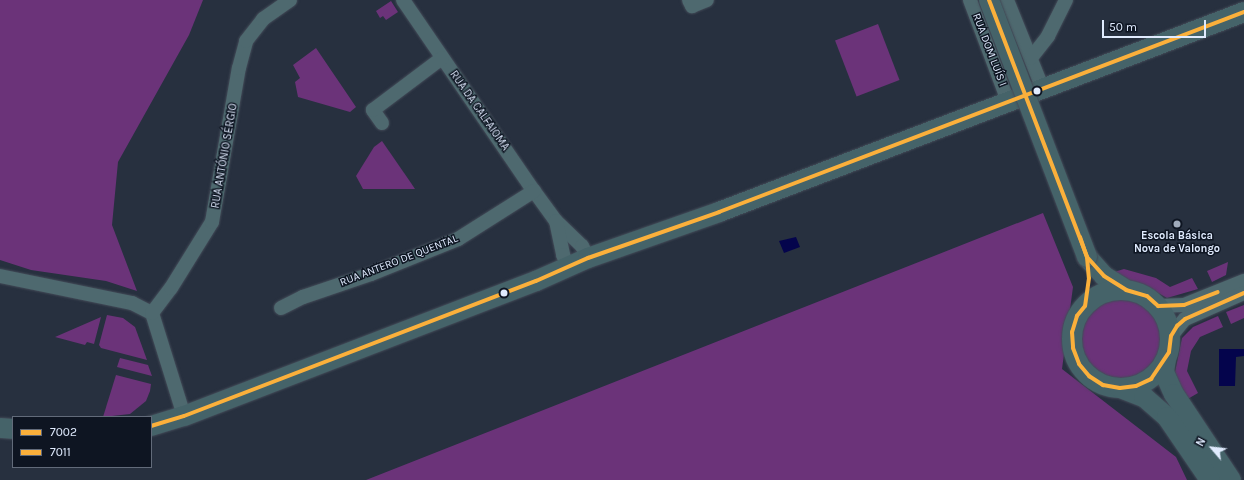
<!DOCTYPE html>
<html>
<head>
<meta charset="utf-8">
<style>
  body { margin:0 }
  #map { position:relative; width:1244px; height:480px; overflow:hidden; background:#27303f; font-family:Karla,sans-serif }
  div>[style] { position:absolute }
  .green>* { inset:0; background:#6b3379; transform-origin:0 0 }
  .round { border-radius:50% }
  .water>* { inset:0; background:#04044c }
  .roads { filter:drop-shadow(0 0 1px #434b58) drop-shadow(0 0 1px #434b58) }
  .street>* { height:14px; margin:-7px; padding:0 7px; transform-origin:7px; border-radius:7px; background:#4e696f }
  .secondary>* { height:20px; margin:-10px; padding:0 10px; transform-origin:10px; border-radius:10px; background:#456369 }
  .secondary>.ring { margin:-10px; padding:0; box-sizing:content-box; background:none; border:20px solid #456369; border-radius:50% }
  .bridges { filter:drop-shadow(0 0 1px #434b58) drop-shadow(0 0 1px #434b58) }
  .secondary-bridge>* { height:20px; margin:-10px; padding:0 10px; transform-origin:10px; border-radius:10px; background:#456369 }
  .bus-1>* { height:4px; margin:-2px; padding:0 2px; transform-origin:2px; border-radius:2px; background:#fbb03b }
  .bus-2>* { height:4px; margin:-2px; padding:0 2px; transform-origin:2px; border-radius:2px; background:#fbb03b }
  .dots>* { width:11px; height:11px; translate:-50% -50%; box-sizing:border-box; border:2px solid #0e1522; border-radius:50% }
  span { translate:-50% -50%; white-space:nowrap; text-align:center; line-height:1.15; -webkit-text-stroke:3px #0e1522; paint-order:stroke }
  .street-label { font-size:11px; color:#e0ebfe }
  .poi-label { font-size:11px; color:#e0ebfe; font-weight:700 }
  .legend { position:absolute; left:12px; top:416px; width:140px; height:52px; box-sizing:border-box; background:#0e1522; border:1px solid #626b7a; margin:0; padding:5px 7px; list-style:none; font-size:12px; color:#e0ebfe }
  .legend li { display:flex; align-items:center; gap:8px; height:20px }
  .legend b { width:20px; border:1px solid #626b7a }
  .north { position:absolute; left:1192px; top:428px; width:40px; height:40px; -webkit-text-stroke:3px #0e1522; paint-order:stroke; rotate:298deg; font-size:11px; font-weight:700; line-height:16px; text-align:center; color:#e0ebfe }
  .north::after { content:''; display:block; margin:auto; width:14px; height:18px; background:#e0ebfe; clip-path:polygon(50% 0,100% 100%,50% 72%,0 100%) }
  .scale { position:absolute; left:1102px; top:20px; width:104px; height:18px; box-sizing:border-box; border:2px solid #e0ebfe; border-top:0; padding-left:5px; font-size:12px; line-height:14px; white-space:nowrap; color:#e0ebfe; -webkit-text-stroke:3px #0e1522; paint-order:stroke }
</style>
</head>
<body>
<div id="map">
  <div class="green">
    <i style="clip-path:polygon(0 0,203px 0,189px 35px,118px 162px,112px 225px,137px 291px,106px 281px,31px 270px,0 260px)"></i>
    <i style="clip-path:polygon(391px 1px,398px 12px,386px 20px,383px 16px,380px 18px,376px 11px)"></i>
    <i style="left:878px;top:24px;width:60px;height:46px;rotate:69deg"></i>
    <i style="clip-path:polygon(316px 48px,356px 107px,350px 112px,298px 97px,295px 82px,300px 78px,293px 65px)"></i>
    <i style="clip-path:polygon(382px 141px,411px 183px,415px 189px,363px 189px,356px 176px,374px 147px)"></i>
    <i style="clip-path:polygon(1043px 213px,1073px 287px,1062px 369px,1176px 457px,1187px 480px,366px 480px)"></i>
    <i style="clip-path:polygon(1228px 262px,1226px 275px,1212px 282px,1207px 271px)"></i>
    <i style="clip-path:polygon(1124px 269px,1156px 278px,1170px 287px,1192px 278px,1198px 289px,1167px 298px,1144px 285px,1124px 280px,1114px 272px)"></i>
    <i class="round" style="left:1080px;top:299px;width:82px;height:82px"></i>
    <i style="clip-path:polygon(1244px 305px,1244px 318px,1231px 324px,1226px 312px)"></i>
    <i style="clip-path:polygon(107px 315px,123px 318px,135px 327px,147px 360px,101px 348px,99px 345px)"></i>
    <i style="clip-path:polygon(1218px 316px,1223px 327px,1200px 337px,1191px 351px,1187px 371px,1198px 393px,1186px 400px,1175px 372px,1182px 338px,1193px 327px)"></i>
    <i style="clip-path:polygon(101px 317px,94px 344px,87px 342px,85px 345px,55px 337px)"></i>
    <i style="clip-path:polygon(120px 358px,148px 365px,152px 376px,117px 367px)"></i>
    <i style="clip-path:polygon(116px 375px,151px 384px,150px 391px,146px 401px,130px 414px,103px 417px)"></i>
  </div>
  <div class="water">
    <i style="clip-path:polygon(796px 237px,800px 247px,784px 253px,779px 241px)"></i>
    <i style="clip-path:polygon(1219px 349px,1244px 349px,1244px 356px,1236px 357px,1235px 386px,1219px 386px)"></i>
  </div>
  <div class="roads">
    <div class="street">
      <i style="left:403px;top:0;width:232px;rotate:55.6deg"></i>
      <i style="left:534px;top:191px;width:37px;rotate:54deg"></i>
      <i style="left:556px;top:221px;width:36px;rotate:44deg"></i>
      <i style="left:582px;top:246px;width:13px;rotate:63deg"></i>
      <i style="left:689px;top:0;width:7px;rotate:63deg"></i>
      <i style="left:692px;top:6px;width:16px;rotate:-22deg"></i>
      <i style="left:970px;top:0;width:108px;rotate:69.4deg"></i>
      <i style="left:1007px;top:0;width:94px;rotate:68.1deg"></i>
      <i style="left:1031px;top:58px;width:28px;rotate:-52deg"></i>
      <i style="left:1048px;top:36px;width:40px;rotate:-63.4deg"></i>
      <i style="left:382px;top:123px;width:16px;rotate:-125deg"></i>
      <i style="left:373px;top:110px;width:86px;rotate:-37deg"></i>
      <i style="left:556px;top:221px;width:35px;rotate:78deg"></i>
      <i style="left:563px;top:255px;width:12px;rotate:66deg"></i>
      <i style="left:0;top:276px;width:135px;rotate:11.6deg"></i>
      <i style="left:132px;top:303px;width:22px;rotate:27deg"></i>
      <i style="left:152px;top:313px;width:108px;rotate:72.7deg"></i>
      <i style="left:1158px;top:306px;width:26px;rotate:-2deg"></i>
      <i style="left:1184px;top:305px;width:65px;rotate:-21.8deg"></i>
      <i style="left:281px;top:308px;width:25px;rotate:-27deg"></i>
      <i style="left:303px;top:297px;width:72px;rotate:-18.7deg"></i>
      <i style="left:371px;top:274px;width:94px;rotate:-21.9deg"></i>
      <i style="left:458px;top:239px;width:90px;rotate:-32.3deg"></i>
      <i style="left:152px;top:313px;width:31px;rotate:-53deg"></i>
      <i style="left:171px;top:288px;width:78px;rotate:-58.2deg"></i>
      <i style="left:212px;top:222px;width:156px;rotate:-80.1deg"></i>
      <i style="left:239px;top:68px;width:28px;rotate:-75deg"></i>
      <i style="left:246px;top:41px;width:28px;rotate:-52deg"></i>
      <i style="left:263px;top:19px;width:33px;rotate:-35deg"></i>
      <i style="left:1171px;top:336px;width:22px;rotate:-51deg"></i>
      <i style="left:1185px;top:319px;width:64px;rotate:-23.8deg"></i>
    </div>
    <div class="secondary">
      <i style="left:1087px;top:257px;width:25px;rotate:48deg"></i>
      <i style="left:1104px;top:276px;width:26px;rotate:32deg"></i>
      <i class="ring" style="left:1072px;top:290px;width:78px;height:78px"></i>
      <i style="left:1166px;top:359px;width:13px;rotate:99deg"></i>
      <i style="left:1164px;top:372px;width:24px;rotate:66deg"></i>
      <i style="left:1174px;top:394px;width:103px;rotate:56.5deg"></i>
      <i style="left:1120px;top:388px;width:26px;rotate:21deg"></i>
      <i style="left:1144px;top:397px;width:30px;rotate:41deg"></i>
      <i style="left:1167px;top:417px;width:76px;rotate:55.7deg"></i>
      <i style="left:151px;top:426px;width:34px;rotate:-17deg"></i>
      <i style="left:184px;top:416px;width:377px;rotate:-21deg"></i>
      <i style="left:536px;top:281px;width:57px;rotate:-23.9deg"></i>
      <i style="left:588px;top:258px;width:139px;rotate:-19.3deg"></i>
      <i style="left:719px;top:212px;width:562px;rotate:-20.85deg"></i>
      <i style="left:0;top:428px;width:13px;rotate:4deg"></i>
    </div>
  </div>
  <div class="bridges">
    <div class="secondary-bridge">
      <i style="left:989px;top:0;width:275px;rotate:69.1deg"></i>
    </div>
  </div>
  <div class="bus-1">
    <i style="left:151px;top:426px;width:34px;rotate:-17deg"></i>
    <i style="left:184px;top:416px;width:377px;rotate:-21deg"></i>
    <i style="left:536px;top:281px;width:57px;rotate:-23.9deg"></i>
    <i style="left:588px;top:258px;width:139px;rotate:-19.3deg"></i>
    <i style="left:719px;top:212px;width:562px;rotate:-20.85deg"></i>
  </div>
  <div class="bus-2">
    <i style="left:989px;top:0;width:275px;rotate:69.1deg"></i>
    <i style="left:1087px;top:257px;width:21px;rotate:85deg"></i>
    <i style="left:1089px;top:278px;width:28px;rotate:98deg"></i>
    <i style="left:1085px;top:306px;width:13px;rotate:129deg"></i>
    <i style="left:1077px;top:316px;width:17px;rotate:107deg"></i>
    <i style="left:1072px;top:332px;width:16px;rotate:86deg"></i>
    <i style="left:1073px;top:348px;width:17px;rotate:69deg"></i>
    <i style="left:1079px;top:364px;width:16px;rotate:50deg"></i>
    <i style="left:1089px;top:376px;width:17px;rotate:33deg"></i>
    <i style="left:1103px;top:385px;width:17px;rotate:10deg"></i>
    <i style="left:1120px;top:388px;width:16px;rotate:-7deg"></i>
    <i style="left:1136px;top:386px;width:17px;rotate:-25deg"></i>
    <i style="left:1151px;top:379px;width:32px;rotate:-56deg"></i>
    <i style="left:1169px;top:352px;width:16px;rotate:-83deg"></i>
    <i style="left:1171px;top:336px;width:12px;rotate:-59deg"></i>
    <i style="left:1177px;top:326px;width:11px;rotate:-41deg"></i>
    <i style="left:1185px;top:319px;width:64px;rotate:-23.8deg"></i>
    <i style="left:1080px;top:237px;width:21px;rotate:71deg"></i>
    <i style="left:1087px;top:257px;width:25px;rotate:48deg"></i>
    <i style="left:1104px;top:276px;width:26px;rotate:32deg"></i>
    <i style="left:1126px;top:290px;width:22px;rotate:16deg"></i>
    <i style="left:1147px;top:296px;width:15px;rotate:42deg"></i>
    <i style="left:1158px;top:306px;width:26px;rotate:-2deg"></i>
    <i style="left:1184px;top:305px;width:36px;rotate:-21deg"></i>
  </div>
  <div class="dots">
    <i style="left:1037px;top:91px;background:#e0ebfe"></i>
    <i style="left:1177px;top:224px;background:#9faabb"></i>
    <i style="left:504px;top:293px;background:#e0ebfe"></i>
  </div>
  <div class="street-label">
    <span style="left:989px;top:50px;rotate:69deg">RUA DOM LUÍS I</span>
    <span style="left:479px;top:111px;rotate:55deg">RUA DA CALFAIOMA</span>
    <span style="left:225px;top:156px;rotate:-80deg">RUA ANTÓNIO SÉRGIO</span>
    <span style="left:399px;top:261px;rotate:-21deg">RUA ANTERO DE QUENTAL</span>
  </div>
  <div class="poi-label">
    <span style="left:1177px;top:243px">Escola Básica<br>Nova de Valongo</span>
  </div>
  <ul class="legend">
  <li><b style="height:5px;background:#fbb03b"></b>7002</li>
  <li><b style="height:5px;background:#fbb03b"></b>7011</li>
  </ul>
  <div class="north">N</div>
  <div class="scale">50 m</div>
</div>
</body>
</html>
